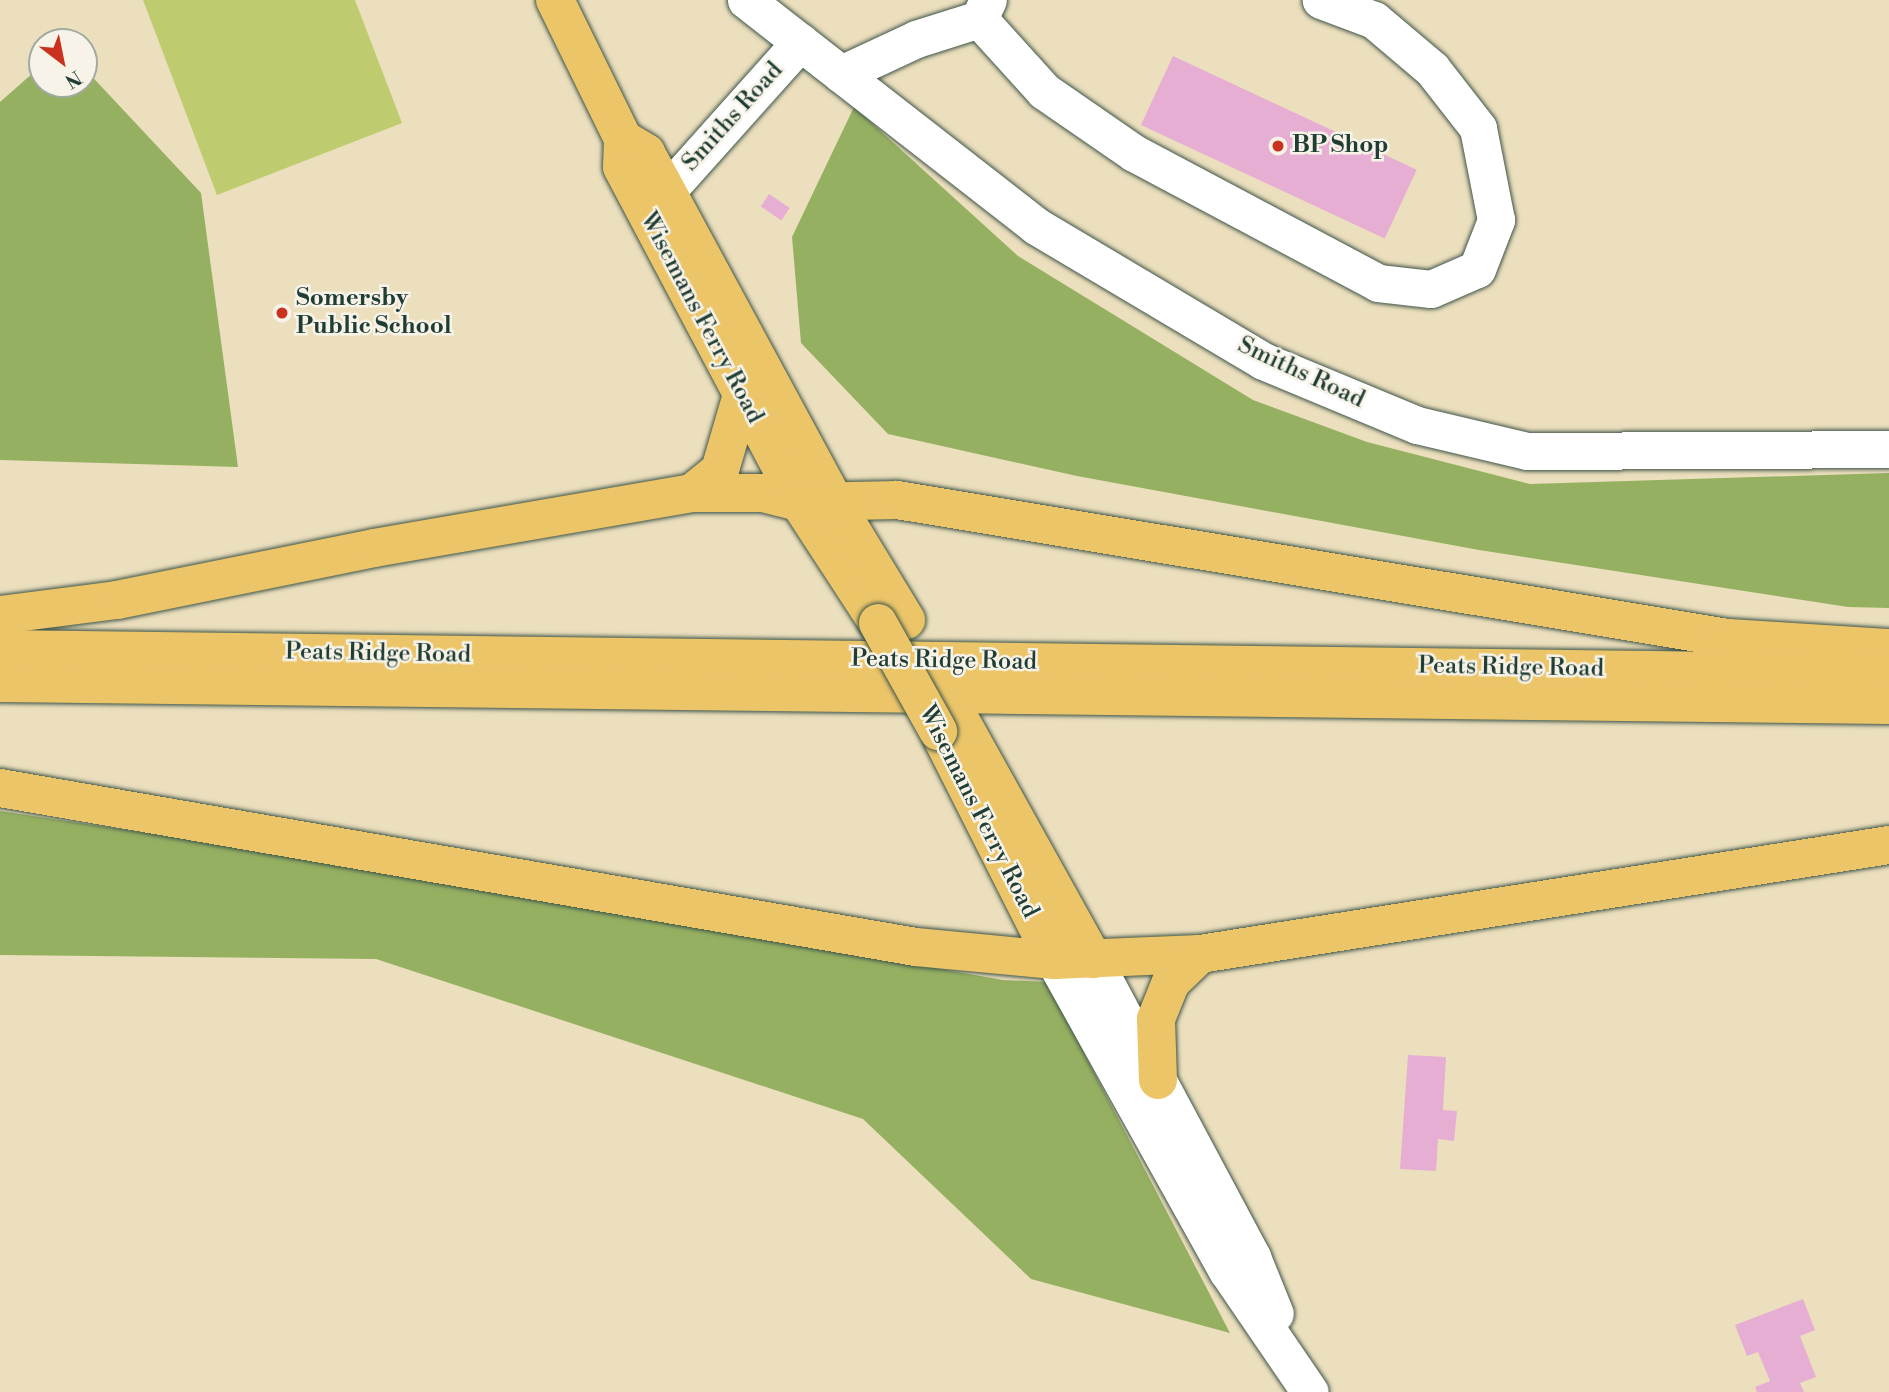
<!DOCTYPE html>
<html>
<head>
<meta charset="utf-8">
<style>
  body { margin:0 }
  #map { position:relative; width:1889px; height:1392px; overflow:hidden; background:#ecdfbd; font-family:"Libre Bodoni",serif }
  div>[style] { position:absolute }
  .green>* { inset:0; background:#becc6f }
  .forest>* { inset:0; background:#96b062 }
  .building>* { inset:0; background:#e6aed3; transform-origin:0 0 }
  .roads { filter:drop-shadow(0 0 2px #3e5549) drop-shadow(0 0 2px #3e5549) }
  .minor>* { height:37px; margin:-18.5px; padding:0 18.5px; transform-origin:18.5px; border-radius:18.5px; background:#fff }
  .major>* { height:38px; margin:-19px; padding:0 19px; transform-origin:19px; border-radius:19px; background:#ecc569 }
  .bridges { filter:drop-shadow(0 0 2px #3e5549) drop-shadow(0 0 2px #3e5549) }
  .major-bridge>* { height:38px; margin:-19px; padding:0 19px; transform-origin:19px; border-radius:19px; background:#ecc569 }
  .dots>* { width:19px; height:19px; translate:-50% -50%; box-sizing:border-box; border:4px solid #f7f3e8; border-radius:50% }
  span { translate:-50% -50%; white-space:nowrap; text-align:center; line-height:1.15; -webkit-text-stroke:5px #f7f3e8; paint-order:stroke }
  .street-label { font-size:24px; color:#1f3d34 }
  .poi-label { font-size:24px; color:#1f3d34; font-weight:700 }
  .left { translate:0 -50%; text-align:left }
  .north { position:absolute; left:28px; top:28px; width:70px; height:70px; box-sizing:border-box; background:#f7f3e8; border:2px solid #a1aaa0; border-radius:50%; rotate:148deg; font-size:19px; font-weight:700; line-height:28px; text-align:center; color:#1f3d34 }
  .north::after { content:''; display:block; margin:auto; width:24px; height:32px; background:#c8321e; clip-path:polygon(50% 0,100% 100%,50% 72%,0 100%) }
</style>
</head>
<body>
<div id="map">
  <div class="green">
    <i style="clip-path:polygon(143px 0,355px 0,402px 123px,217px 195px)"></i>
  </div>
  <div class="forest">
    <i style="clip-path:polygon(42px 65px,42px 84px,84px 84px,84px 68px,201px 193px,238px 467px,0 460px,0 102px)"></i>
    <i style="clip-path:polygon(854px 107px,1018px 256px,1253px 400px,1367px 442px,1530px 484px,1889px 473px,1889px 608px,1848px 607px,1479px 550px,1077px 476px,888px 434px,801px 343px,792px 237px)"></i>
    <i style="clip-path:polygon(0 811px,300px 856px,1003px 980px,1047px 982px,1230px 1333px,1031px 1279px,863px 1119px,376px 959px,0 955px)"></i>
  </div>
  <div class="building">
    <i style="left:1173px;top:56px;width:269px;height:76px;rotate:25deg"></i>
    <i style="left:769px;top:194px;width:25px;height:15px;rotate:34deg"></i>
    <i style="clip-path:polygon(1408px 1055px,1446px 1057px,1443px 1110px,1457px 1111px,1454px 1141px,1438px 1139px,1436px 1171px,1400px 1169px)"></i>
    <i style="clip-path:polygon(1803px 1299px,1815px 1330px,1800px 1336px,1816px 1377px,1800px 1383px,1804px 1392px,1757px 1392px,1755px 1387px,1770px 1381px,1758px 1352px,1747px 1356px,1735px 1325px)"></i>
  </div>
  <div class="roads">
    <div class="minor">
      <i style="left:746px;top:0;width:368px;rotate:37.9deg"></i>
      <i style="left:1036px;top:226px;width:264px;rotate:30.7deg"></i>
      <i style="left:1263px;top:361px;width:167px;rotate:22.6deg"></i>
      <i style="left:1417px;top:425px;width:113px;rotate:13.3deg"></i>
      <i style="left:1527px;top:451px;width:362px;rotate:-0.3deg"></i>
      <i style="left:979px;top:19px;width:97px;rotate:47.9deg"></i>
      <i style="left:1044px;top:91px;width:109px;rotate:34.6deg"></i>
      <i style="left:1134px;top:153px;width:276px;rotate:28deg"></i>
      <i style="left:1378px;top:283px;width:53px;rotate:6.5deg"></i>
      <i style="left:1431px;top:289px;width:50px;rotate:-23.5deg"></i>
      <i style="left:1477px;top:269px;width:53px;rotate:-68.8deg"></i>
      <i style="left:1496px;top:220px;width:94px;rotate:-101.1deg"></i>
      <i style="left:1478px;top:128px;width:75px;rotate:-127.9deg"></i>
      <i style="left:1432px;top:69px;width:76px;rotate:-139.8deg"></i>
      <i style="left:1374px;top:20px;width:57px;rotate:-159.3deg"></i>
      <i style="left:841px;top:74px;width:83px;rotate:-25deg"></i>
      <i style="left:916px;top:39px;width:66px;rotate:-17.6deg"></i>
      <i style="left:979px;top:19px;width:21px;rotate:-65deg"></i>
      <i style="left:667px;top:191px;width:200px;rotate:-48.2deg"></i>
      <i style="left:1093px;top:959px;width:338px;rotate:61.9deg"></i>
      <i style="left:1252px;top:1257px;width:61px;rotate:68deg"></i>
      <i style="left:1054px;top:960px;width:357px;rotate:60.9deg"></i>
      <i style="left:1228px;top:1272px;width:145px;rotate:55.7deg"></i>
    </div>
    <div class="major">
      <i style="left:555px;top:0;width:155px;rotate:63.9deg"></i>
      <i style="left:623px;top:139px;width:28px;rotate:92deg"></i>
      <i style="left:622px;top:167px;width:379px;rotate:62.1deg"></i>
      <i style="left:799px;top:502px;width:145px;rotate:56.9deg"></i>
      <i style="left:623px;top:139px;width:27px;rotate:31deg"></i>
      <i style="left:646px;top:153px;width:398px;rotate:61.6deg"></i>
      <i style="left:835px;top:503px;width:137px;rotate:58.7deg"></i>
      <i style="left:692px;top:493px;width:36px;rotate:-39deg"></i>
      <i style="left:720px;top:470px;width:78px;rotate:-73.7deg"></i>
      <i style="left:0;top:615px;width:118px;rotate:-7.3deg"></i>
      <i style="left:117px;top:600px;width:262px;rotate:-11.4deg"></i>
      <i style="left:374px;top:548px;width:323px;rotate:-9.8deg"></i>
      <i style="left:692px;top:493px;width:71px"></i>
      <i style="left:763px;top:493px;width:37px;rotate:14deg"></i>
      <i style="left:799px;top:502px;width:98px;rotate:-1.2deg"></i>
      <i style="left:897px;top:500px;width:842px;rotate:9.43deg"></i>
      <i style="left:1728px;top:638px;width:161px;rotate:3.6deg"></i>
      <i style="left:0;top:649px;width:1889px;rotate:0.73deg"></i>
      <i style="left:0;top:683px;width:1889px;rotate:0.67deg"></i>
      <i style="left:963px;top:725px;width:268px;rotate:60.9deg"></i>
      <i style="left:943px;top:740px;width:246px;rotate:63.2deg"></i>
      <i style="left:0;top:788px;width:930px;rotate:9.85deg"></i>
      <i style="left:916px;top:947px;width:139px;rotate:5.4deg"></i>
      <i style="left:1054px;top:960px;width:146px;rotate:-2.4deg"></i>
      <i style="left:1200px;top:954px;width:698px;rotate:-8.99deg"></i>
      <i style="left:1158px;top:1080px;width:61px;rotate:-91.9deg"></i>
      <i style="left:1156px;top:1019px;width:40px;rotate:-68deg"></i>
      <i style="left:1171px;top:982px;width:40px;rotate:-44deg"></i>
    </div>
  </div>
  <div class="bridges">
    <div class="major-bridge">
      <i style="left:878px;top:623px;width:124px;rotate:60.9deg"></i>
    </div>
  </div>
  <div class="dots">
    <i style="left:1278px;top:146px;background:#c8321e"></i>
    <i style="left:282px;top:313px;background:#c8321e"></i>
  </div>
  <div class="street-label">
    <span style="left:733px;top:117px;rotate:-48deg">Smiths Road</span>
    <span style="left:701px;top:318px;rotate:62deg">Wisemans Ferry Road</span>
    <span style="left:1301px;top:373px;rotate:25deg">Smiths Road</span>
    <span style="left:378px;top:654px;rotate:1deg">Peats Ridge Road</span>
    <span style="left:944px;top:661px;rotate:1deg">Peats Ridge Road</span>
    <span style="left:1511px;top:668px;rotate:1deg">Peats Ridge Road</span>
    <span style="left:978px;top:812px;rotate:63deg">Wisemans Ferry Road</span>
  </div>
  <div class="poi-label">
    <span class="left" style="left:1292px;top:146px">BP Shop</span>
    <span class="left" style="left:296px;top:313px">Somersby<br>Public School</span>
  </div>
  <div class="north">N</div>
</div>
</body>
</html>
